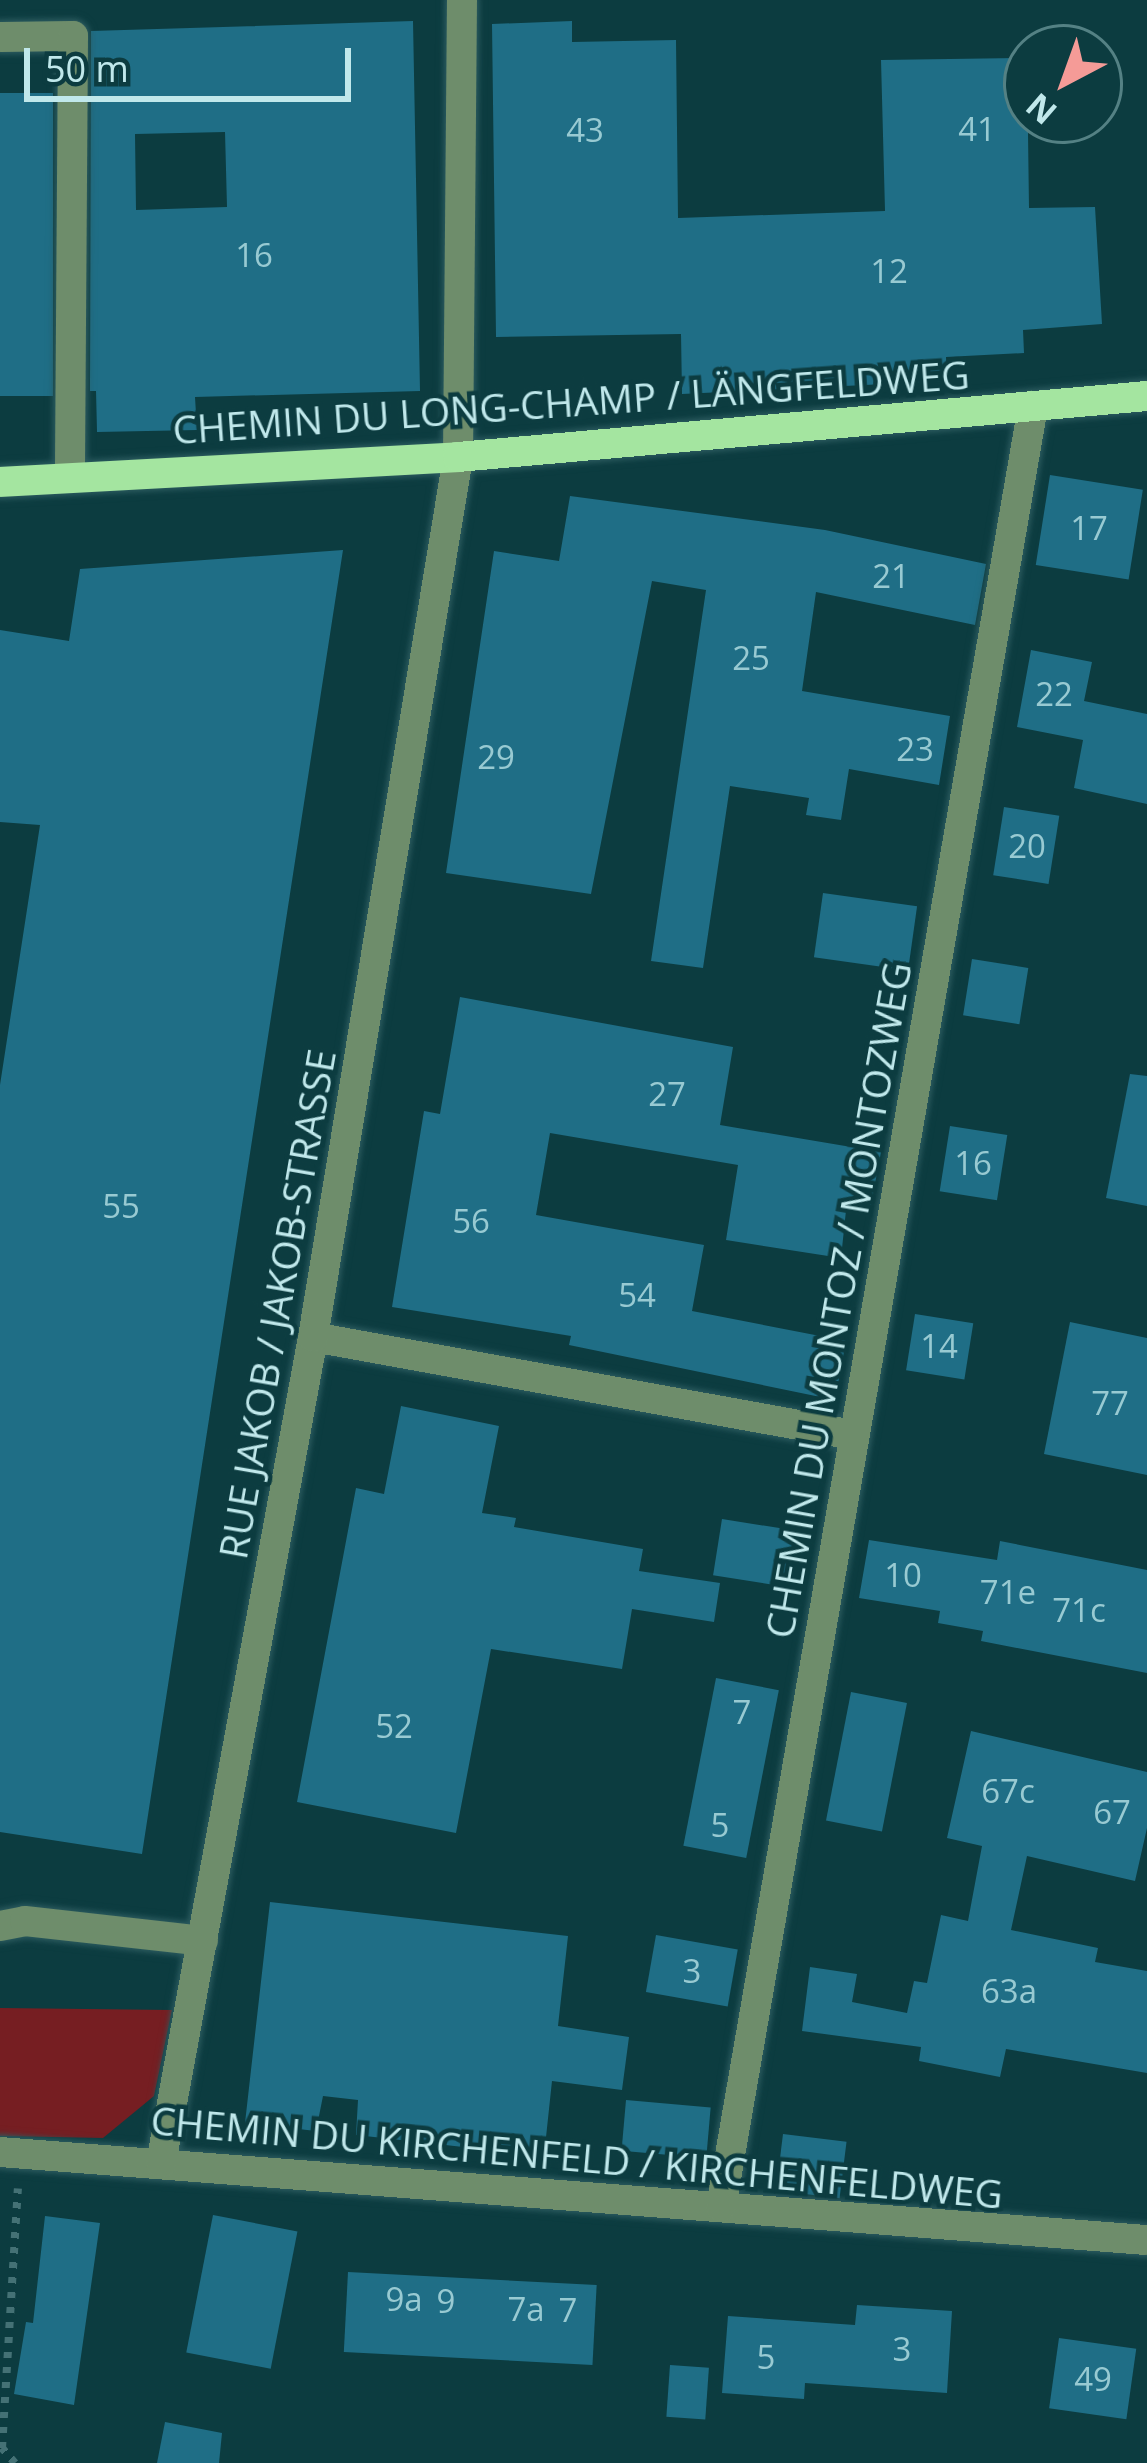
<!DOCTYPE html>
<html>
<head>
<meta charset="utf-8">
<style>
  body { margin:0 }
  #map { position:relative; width:1147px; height:2463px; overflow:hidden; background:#0c3c40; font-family:"Open Sans",sans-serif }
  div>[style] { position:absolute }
  .green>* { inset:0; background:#761e22 }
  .building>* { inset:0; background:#1f6e86; transform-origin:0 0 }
  .path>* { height:8px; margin-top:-4px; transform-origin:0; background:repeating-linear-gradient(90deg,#447175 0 6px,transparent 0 15px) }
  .roads { filter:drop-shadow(0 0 3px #2c5b5f) drop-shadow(0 0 3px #2c5b5f) }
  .minor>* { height:30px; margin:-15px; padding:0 15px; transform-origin:15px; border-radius:15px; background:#6e8d6b }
  .major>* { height:30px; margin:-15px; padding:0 15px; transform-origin:15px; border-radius:15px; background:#a4e5a0 }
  span { translate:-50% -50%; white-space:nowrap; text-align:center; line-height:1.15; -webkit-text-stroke:9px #0c3c40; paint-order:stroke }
  .number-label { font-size:33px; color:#98cad2 }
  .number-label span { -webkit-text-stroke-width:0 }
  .street-label { font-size:39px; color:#c0e8eb }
  .north { position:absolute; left:1003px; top:24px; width:120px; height:120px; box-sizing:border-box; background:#0c3c40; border:3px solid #548184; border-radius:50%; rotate:221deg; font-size:33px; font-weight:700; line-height:48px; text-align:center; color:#c0e8eb }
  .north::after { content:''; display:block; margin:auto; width:42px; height:54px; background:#f59b97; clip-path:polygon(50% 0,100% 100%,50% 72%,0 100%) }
  .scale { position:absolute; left:24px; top:48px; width:327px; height:54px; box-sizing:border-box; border:6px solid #c0e8eb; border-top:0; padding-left:15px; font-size:36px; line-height:42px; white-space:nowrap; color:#c0e8eb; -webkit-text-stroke:9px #0c3c40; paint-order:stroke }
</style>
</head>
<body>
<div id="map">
  <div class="green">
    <i style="clip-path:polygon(0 2008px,172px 2010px,154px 2096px,103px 2138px,0 2136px)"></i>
  </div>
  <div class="building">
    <i style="clip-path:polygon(evenodd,413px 21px,420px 391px,195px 397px,197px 430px,97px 432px,96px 391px,90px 391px,91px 31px,413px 21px,225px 132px,227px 207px,136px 210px,135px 134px,225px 132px)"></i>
    <i style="clip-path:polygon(572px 21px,572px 42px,676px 40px,678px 218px,885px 211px,881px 60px,1027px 58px,1029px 208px,1095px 207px,1102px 324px,1023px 330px,1024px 353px,946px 357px,947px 381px,682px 394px,681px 334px,496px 337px,492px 24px)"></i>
    <i style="left:0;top:93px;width:53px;height:303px"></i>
    <i style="left:1050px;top:475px;width:94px;height:91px;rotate:9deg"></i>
    <i style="clip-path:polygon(570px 496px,825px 530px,986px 564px,975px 625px,816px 592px,802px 691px,950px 716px,939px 785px,849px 769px,841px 820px,806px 815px,809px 798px,730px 786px,703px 968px,651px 961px,706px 590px,652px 581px,591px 894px,446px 873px,494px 551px,559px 561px)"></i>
    <i style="clip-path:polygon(343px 550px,142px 1854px,0 1832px,0 1085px,40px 825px,0 822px,0 630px,69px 641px,80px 569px)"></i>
    <i style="clip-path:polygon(1031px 650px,1092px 662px,1084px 701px,1147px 714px,1147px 804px,1074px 788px,1083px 740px,1017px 727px)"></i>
    <i style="left:1004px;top:807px;width:56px;height:69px;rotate:9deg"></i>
    <i style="left:823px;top:893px;width:95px;height:65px;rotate:8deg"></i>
    <i style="left:972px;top:959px;width:57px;height:57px;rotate:9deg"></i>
    <i style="clip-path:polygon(460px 997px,733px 1047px,720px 1125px,881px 1152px,871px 1205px,847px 1201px,841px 1258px,726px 1240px,738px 1165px,550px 1133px,536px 1215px,704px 1245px,692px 1311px,846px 1341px,835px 1400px,569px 1345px,571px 1336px,392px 1307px,424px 1111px,440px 1114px)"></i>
    <i style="clip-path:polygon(1130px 1074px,1147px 1076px,1147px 1206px,1106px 1198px)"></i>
    <i style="left:950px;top:1126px;width:58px;height:66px;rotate:9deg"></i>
    <i style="left:915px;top:1314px;width:59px;height:57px;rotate:9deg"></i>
    <i style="clip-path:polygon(1070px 1322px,1147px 1338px,1147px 1475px,1044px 1454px)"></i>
    <i style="clip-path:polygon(401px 1406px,499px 1426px,482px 1513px,516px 1518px,514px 1527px,643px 1549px,639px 1571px,720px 1583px,714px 1622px,632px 1609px,622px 1669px,491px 1649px,456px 1833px,297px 1802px,356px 1488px,384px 1494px)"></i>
    <i style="left:722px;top:1519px;width:79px;height:57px;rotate:9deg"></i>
    <i style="clip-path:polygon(869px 1540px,997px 1560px,1000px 1541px,1147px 1570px,1147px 1673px,981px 1641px,983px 1631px,938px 1623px,940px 1611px,859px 1598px)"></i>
    <i style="left:716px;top:1678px;width:64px;height:171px;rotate:11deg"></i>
    <i style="left:851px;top:1692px;width:57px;height:131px;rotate:11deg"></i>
    <i style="clip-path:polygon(971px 1731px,1147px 1772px,1147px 1828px,1135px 1881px,1027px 1856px,1011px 1930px,1098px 1948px,1095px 1962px,1147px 1971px,1147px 2073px,1006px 2049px,1000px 2077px,919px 2061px,921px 2047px,802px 2031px,810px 1967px,857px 1974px,852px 2002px,907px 2013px,914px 1981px,927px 1983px,941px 1915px,968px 1921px,982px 1846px,947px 1838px)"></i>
    <i style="clip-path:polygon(270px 1902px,568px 1936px,558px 2026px,629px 2037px,622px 2090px,552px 2081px,544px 2156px,356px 2135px,358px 2100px,323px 2096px,316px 2131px,245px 2123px)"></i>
    <i style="left:656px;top:1935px;width:83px;height:58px;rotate:10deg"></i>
    <i style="left:626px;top:2100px;width:85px;height:51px;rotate:5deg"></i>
    <i style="left:783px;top:2134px;width:64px;height:57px;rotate:7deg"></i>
    <i style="left:213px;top:2215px;width:86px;height:140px;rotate:11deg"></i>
    <i style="clip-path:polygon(45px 2216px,100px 2223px,74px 2405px,14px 2394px,26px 2322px,33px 2323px)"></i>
    <i style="left:348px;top:2272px;width:249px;height:80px;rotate:3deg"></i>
    <i style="clip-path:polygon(857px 2305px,952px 2311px,947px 2393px,805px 2383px,804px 2399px,722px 2393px,728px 2316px,855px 2325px)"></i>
    <i style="left:1059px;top:2338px;width:78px;height:71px;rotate:8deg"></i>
    <i style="left:670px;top:2365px;width:39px;height:52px;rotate:4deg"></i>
    <i style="clip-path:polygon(165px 2422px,222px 2433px,219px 2463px,157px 2463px)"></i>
  </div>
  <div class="path">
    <i style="left:15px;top:2463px;width:20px;rotate:-131deg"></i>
    <i style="left:2px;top:2448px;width:260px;rotate:-86.5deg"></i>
  </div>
  <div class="roads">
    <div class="minor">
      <i style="left:0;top:37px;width:73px;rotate:-0.8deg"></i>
      <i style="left:73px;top:36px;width:441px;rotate:90.4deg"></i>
      <i style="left:313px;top:1337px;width:550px;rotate:10.27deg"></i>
      <i style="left:0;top:1926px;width:25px;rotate:-11deg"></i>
      <i style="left:25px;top:1921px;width:179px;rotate:6.4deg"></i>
      <i style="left:0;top:2152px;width:1150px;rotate:4.39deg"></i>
      <i style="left:161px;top:2163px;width:840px;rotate:-79.57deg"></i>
      <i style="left:313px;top:1337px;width:892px;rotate:-80.64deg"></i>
      <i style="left:458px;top:457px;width:457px;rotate:-89.5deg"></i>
      <i style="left:721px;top:2207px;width:1828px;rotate:-80.17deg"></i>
    </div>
    <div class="major">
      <i style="left:0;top:482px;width:459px;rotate:-3.1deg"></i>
      <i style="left:458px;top:457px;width:692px;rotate:-5.06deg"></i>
    </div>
  </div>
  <div class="number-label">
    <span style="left:977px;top:129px">41</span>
    <span style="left:585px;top:130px">43</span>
    <span style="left:254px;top:255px">16</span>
    <span style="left:889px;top:271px">12</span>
    <span style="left:1089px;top:528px">17</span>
    <span style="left:891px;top:576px">21</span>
    <span style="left:751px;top:658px">25</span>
    <span style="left:1054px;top:694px">22</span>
    <span style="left:915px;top:749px">23</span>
    <span style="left:496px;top:757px">29</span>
    <span style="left:1027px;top:846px">20</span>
    <span style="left:667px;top:1094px">27</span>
    <span style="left:973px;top:1163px">16</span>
    <span style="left:121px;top:1206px">55</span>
    <span style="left:471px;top:1221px">56</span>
    <span style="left:637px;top:1295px">54</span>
    <span style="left:939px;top:1346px">14</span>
    <span style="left:1110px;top:1403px">77</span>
    <span style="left:903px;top:1575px">10</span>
    <span style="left:1008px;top:1592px">71e</span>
    <span style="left:1079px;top:1610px">71c</span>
    <span style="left:742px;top:1712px">7</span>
    <span style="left:394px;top:1726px">52</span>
    <span style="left:1008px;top:1791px">67c</span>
    <span style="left:1112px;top:1812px">67</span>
    <span style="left:720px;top:1825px">5</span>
    <span style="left:692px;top:1971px">3</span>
    <span style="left:1009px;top:1991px">63a</span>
    <span style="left:404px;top:2299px">9a</span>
    <span style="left:446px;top:2301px">9</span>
    <span style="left:526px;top:2309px">7a</span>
    <span style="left:568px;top:2310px">7</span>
    <span style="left:902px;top:2349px">3</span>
    <span style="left:766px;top:2357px">5</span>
    <span style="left:1093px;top:2379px">49</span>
  </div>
  <div class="street-label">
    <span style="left:571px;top:402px;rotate:-4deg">CHEMIN DU LONG-CHAMP / LÄNGFELDWEG</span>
    <span style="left:838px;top:1300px;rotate:-80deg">CHEMIN DU MONTOZ / MONTOZWEG</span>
    <span style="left:277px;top:1304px;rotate:-80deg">RUE JAKOB / JAKOB-STRASSE</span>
    <span style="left:577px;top:2157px;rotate:5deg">CHEMIN DU KIRCHENFELD / KIRCHENFELDWEG</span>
  </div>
  <div class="north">N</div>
  <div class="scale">50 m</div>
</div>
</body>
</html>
